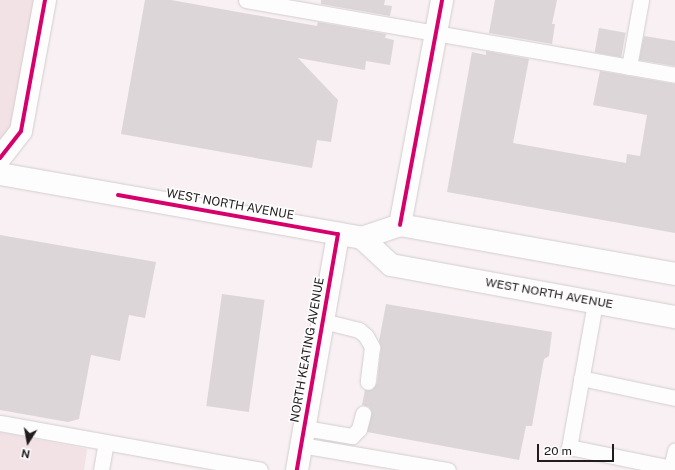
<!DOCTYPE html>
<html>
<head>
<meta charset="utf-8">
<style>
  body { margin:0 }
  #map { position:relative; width:675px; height:470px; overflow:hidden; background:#f8f0f2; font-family:"Public Sans",sans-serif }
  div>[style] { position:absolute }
  .built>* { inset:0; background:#f2e2e6 }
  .building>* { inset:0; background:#dcd6d9; transform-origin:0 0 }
  .roads { filter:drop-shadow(0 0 1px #d3cdce) drop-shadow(0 0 1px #d3cdce) }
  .lane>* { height:15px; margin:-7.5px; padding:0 7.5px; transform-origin:7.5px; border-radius:7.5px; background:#fefdfd }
  .street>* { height:22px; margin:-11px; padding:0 11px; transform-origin:11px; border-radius:11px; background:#fefdfd }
  .primary>* { height:22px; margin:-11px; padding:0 11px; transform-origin:11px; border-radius:11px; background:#fefdfd }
  .cycleway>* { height:4px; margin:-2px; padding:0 2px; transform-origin:2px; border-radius:2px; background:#d6006c }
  span { translate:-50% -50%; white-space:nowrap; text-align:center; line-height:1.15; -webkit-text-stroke:3px #fefefe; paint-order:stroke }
  .street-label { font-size:12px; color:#221c1e }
  .north { position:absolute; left:8px; top:422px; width:40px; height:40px; -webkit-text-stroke:3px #fefefe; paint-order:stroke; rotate:191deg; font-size:11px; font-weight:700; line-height:16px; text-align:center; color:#221c1e }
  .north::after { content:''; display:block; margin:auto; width:14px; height:18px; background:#221c1e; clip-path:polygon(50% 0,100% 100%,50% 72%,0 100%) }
  .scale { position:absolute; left:537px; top:444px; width:77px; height:18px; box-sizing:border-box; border:2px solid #221c1e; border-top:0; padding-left:5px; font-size:12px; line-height:14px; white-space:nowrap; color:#221c1e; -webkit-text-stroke:3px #fefefe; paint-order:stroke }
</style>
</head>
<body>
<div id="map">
  <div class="built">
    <i style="clip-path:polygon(0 0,36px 0,14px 123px,0 143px)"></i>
    <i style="clip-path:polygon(0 432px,87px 449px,84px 470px,0 470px)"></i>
  </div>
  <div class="building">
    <i style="clip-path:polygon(145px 0,171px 0,317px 26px,318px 22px,386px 34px,385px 38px,394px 40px,390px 65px,366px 61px,365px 70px,298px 58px,338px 100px,331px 142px,317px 140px,312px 168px,121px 134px)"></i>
    <i style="clip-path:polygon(321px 0,385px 0,384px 5px,392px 6px,390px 16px,321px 4px)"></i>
    <i style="clip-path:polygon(495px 0,557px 0,552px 24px,555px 24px,552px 44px,489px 33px)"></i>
    <i style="left:599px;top:28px;width:27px;height:25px;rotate:10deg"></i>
    <i style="clip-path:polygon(644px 36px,675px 41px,675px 66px,639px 60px)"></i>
    <i style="clip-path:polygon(486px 51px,529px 59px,513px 143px,626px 163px,627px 154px,640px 156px,647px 115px,593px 105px,600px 71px,675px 84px,675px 233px,447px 192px,472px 52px,486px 55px)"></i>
    <i style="clip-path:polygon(0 235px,156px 262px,145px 318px,129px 315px,120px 361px,91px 355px,79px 419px,68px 422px,0 410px)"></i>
    <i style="left:222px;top:294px;width:43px;height:113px;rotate:8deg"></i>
    <i style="clip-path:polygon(386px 304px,552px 332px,549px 356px,544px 359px,532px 426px,526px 426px,519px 460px,367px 432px,372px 412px,369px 407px,362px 405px,365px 390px,372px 390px,377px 383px,381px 348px,379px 341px)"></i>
  </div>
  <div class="roads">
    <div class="lane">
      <i style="left:246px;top:0;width:436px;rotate:9.9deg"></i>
      <i style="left:629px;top:67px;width:68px;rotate:-79.8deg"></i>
      <i style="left:595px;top:303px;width:146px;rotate:100.2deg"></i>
      <i style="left:569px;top:447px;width:104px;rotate:11.6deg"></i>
      <i style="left:671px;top:468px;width:18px;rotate:-77deg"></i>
      <i style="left:323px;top:321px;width:37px;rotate:14deg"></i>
      <i style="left:359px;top:330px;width:9px;rotate:41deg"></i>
      <i style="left:366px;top:336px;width:13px;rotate:61deg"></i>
      <i style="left:372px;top:347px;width:35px;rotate:97deg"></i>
      <i style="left:581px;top:378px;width:96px;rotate:12deg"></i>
      <i style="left:0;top:423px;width:264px;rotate:10.2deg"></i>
      <i style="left:305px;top:428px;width:48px;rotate:9.7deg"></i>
      <i style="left:352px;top:436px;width:10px;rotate:-45deg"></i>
      <i style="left:359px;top:429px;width:16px;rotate:-75deg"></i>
      <i style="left:301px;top:445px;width:149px;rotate:9.7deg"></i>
      <i style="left:101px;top:470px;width:27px;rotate:-80deg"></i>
    </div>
    <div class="street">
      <i style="left:0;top:158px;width:34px;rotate:-52deg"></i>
      <i style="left:21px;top:131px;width:133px;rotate:-79.6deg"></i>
      <i style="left:400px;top:225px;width:229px;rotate:-79.4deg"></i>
      <i style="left:297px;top:470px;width:240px;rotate:-80.1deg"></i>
    </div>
    <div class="primary">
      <i style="left:0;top:174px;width:368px;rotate:10deg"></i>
      <i style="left:362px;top:238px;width:40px;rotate:-18.9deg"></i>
      <i style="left:400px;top:225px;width:279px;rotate:10.1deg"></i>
      <i style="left:362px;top:238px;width:40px;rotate:43deg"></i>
      <i style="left:391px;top:265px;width:289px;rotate:10.4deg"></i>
    </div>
  </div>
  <div class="cycleway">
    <i style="left:0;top:158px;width:34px;rotate:-52deg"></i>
    <i style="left:21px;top:131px;width:133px;rotate:-79.6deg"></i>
    <i style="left:118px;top:195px;width:223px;rotate:10.1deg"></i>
    <i style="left:338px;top:234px;width:240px;rotate:99.9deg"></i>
    <i style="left:400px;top:225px;width:229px;rotate:-79.4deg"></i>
  </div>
  <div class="street-label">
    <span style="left:230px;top:205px;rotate:10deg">WEST NORTH AVENUE</span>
    <span style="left:549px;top:294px;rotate:10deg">WEST NORTH AVENUE</span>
    <span style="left:308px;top:350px;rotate:-80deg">NORTH KEATING AVENUE</span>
  </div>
  <div class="north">N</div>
  <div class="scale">20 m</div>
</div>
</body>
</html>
